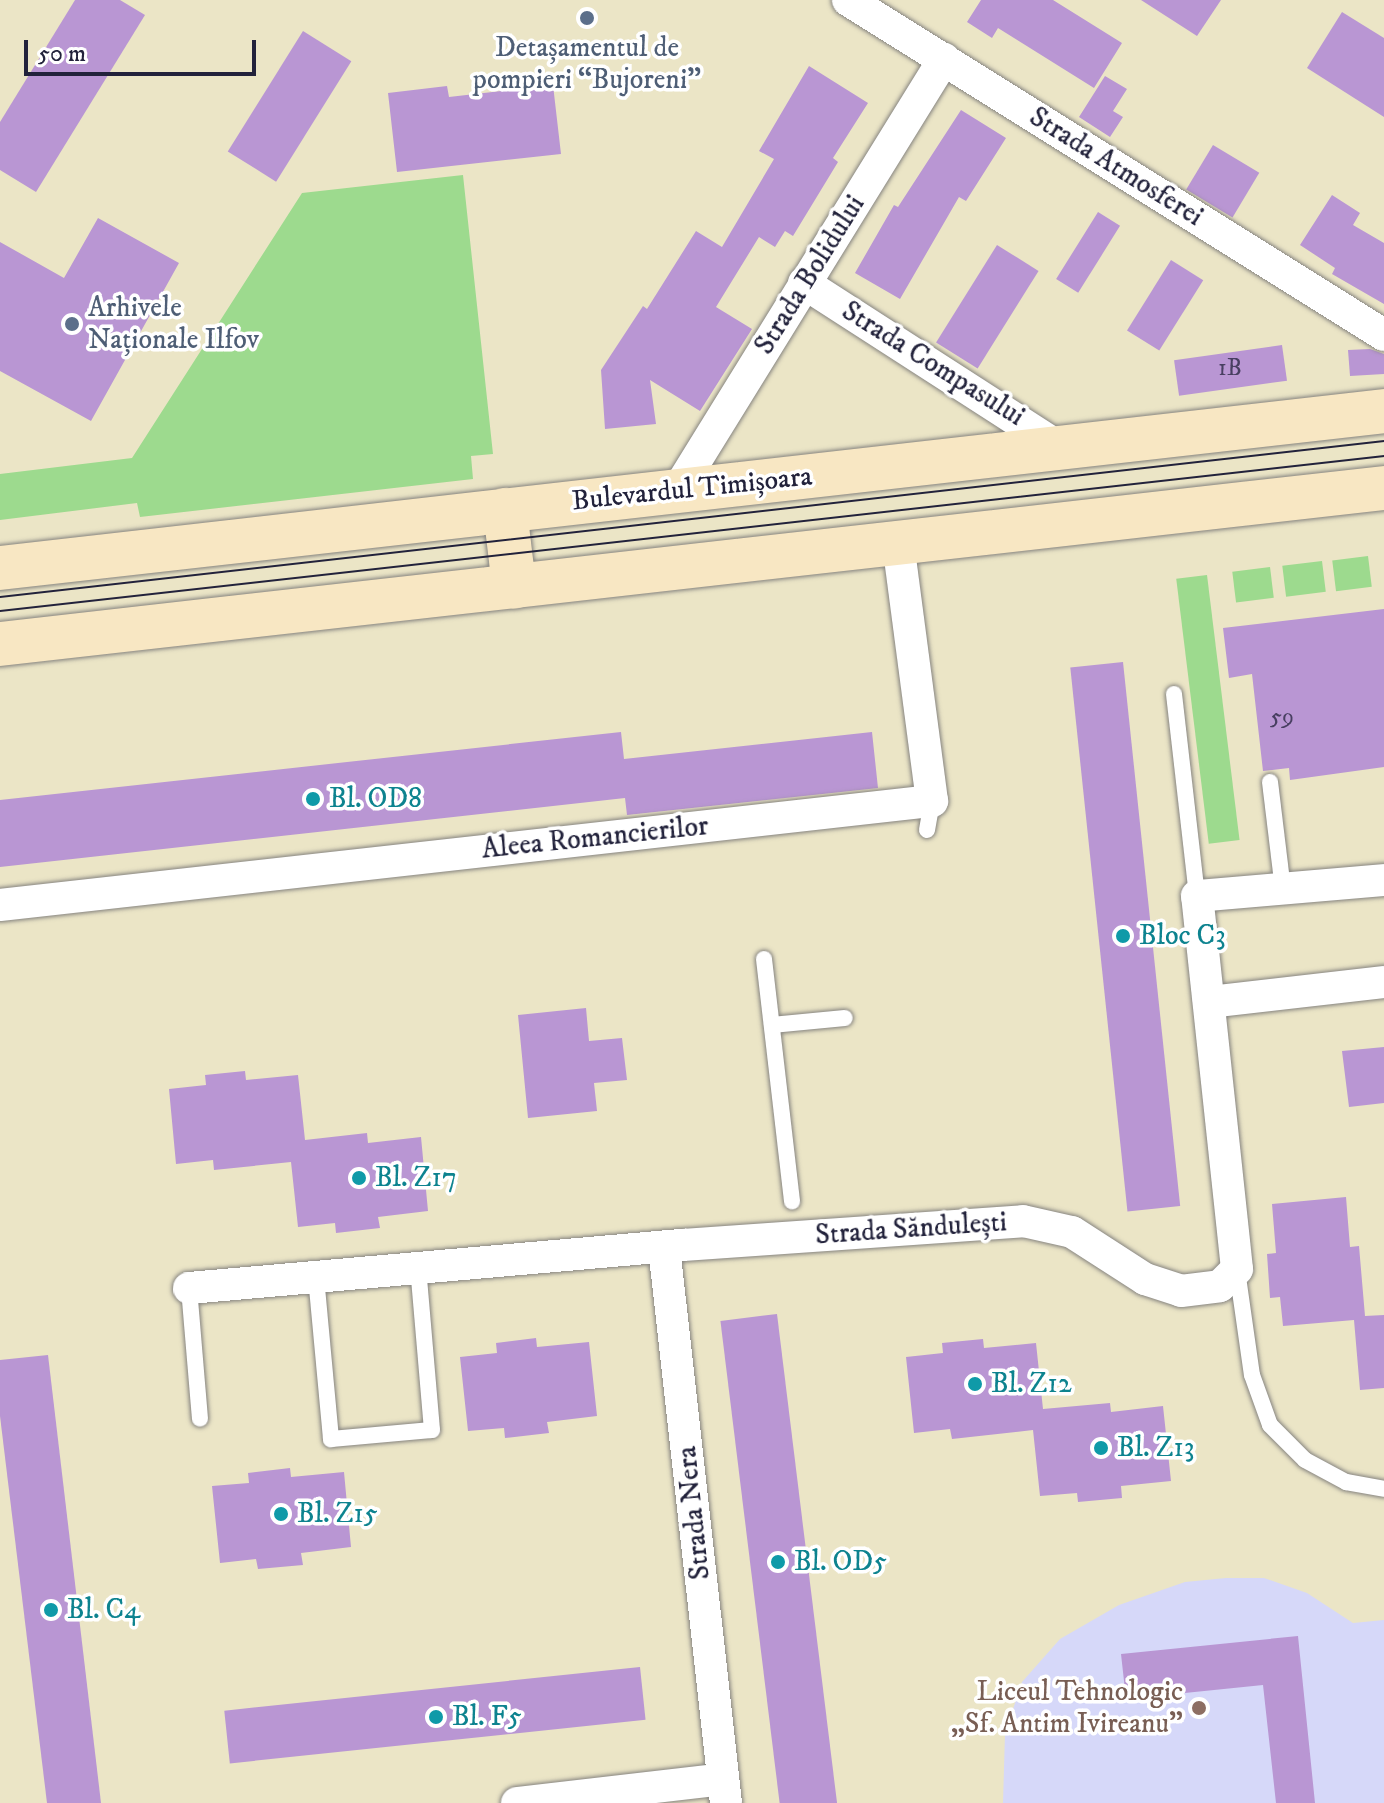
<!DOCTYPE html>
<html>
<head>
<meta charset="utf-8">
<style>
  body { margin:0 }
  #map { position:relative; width:1384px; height:1803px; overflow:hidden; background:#ebe5c6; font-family:"IM FELL DW Pica",serif }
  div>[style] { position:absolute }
  .built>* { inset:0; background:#d6d8f9 }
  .green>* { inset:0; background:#9dda8e; transform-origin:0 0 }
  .building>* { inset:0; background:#b996d3; transform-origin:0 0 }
  .roads { filter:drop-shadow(0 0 2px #868480) drop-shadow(0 0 2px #868480) }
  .service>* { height:16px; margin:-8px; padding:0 8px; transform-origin:8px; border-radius:8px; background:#fff }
  .minor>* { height:32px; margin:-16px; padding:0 16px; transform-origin:16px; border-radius:16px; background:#fff }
  .secondary>* { height:44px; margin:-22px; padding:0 22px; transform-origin:22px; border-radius:22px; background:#f8e7c3 }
  .tram>* { height:2px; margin:-1px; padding:0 1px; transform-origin:1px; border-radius:1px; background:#22223b }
  .dots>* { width:22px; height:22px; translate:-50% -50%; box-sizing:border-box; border:4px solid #fff; border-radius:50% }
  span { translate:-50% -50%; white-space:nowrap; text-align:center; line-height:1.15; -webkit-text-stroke:7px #fff; paint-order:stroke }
  .number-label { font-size:24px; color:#483f61 }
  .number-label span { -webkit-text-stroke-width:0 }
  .service-label { font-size:28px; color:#4e5e75 }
  .left { translate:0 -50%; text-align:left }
  .street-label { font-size:28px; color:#22223b }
  .culture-label { font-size:28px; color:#0d838f }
  .education-label { font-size:28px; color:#785e54 }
  .right { translate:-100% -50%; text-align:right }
  .scale { position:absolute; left:24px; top:40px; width:232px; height:36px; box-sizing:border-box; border:4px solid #22223b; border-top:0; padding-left:10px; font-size:24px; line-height:28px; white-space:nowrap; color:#22223b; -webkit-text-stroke:6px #fff; paint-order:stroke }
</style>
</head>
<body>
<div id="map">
  <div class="built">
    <i style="clip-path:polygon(1226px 1578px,1264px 1578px,1307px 1593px,1353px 1623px,1384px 1620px,1384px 1803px,1003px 1803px,1005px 1733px,1022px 1682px,1060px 1639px,1119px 1605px,1185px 1582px)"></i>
  </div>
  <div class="green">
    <i style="clip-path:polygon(463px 175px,493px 454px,471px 456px,473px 479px,140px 517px,137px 503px,0 520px,0 474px,132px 458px,302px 193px)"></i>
    <i style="left:1368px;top:556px;width:31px;height:36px;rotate:83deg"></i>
    <i style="left:1322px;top:561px;width:31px;height:40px;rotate:83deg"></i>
    <i style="left:1270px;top:567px;width:31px;height:38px;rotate:83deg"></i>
    <i style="left:1207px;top:575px;width:267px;height:31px;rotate:83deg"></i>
  </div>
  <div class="building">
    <i style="clip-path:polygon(75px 0,120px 0,145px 15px,36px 192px,0 170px,0 122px)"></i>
    <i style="clip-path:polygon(981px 0,1053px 0,1122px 43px,1094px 88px,998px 28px,992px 38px,967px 22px)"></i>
    <i style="clip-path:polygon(1141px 0,1221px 0,1197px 36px)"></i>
    <i style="clip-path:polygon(1342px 12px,1384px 38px,1384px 117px,1307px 68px)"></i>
    <i style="left:303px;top:31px;width:57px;height:142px;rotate:32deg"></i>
    <i style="clip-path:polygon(809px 66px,868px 103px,833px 158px,838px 162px,793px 236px,785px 231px,775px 247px,759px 237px,716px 307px,752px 329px,700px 411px,650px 380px,656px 424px,605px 429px,601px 370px,643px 306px,647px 309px,696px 231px,722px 247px,774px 159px,759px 151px)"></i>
    <i style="clip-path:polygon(1105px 76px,1127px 89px,1113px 111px,1123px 117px,1110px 137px,1079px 117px)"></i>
    <i style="clip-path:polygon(553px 85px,561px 154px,397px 172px,388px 93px,447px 86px,449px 97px)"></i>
    <i style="clip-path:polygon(961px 110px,1006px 138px,966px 201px,959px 197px,900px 299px,855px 273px,894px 205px,898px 207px)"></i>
    <i style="left:1213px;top:145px;width:54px;height:52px;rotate:31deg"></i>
    <i style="clip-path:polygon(1332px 195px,1360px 213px,1353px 225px,1384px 243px,1384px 304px,1332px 274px,1335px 268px,1300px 245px)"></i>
    <i style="left:1098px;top:212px;width:26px;height:79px;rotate:32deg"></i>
    <i style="clip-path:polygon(98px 218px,179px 263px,91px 421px,0 371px,0 242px,64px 278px)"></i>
    <i style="left:997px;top:245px;width:49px;height:115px;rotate:32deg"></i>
    <i style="left:1171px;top:260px;width:38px;height:83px;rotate:32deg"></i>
    <i style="left:1282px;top:345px;width:36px;height:109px;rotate:82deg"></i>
    <i style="clip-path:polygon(1370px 349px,1384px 354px,1384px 374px,1350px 376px,1348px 350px)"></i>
    <i style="clip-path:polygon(1384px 609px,1384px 767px,1290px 780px,1289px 768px,1263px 771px,1252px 674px,1229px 678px,1223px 628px)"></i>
    <i style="left:1123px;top:662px;width:547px;height:53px;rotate:84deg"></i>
    <i style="clip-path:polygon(621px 732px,624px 759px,872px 732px,878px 788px,627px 815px,625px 798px,0 867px,0 800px)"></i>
    <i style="clip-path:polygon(586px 1008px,589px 1041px,622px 1038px,627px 1080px,594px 1083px,597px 1111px,528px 1118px,518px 1015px)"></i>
    <i style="clip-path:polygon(1384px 1047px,1384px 1103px,1349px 1107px,1342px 1051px)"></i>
    <i style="clip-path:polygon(245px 1071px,246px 1080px,298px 1075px,305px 1140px,367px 1133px,368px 1143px,421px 1137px,428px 1211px,378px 1217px,380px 1228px,336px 1233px,335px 1223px,298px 1227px,291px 1162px,214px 1170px,213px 1160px,176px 1164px,169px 1089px,206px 1085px,205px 1075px)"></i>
    <i style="clip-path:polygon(1346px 1197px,1350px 1247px,1359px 1246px,1365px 1316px,1384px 1315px,1384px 1388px,1360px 1390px,1354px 1320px,1283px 1326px,1280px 1297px,1270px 1298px,1267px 1254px,1276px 1253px,1272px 1204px)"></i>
    <i style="left:777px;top:1314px;width:493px;height:57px;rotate:83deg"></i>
    <i style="clip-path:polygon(536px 1338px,537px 1347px,589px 1342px,597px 1416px,547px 1422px,549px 1433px,505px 1438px,504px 1428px,468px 1431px,460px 1357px,497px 1353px,496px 1343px)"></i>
    <i style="clip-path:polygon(983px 1339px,984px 1348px,1036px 1343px,1043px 1409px,1110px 1403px,1111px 1412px,1163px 1406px,1171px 1481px,1121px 1486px,1122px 1498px,1078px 1502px,1077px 1493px,1040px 1496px,1033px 1430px,952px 1439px,950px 1429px,914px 1433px,906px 1357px,943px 1353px,942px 1343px)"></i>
    <i style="clip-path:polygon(48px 1355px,101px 1803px,47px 1803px,0 1416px,0 1360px)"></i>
    <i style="clip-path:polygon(290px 1468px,291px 1477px,344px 1472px,351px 1547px,301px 1553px,303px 1565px,258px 1569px,256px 1559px,220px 1563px,212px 1486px,249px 1483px,248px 1473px)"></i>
    <i style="clip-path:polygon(1298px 1636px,1315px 1803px,1276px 1803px,1263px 1685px,1126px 1699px,1121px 1654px)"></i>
    <i style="left:640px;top:1667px;width:53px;height:418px;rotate:84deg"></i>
  </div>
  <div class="roads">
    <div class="service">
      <i style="left:1174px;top:694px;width:203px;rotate:83.5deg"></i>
      <i style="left:1270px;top:782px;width:108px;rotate:83.1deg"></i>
      <i style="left:927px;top:830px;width:29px;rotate:-80deg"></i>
      <i style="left:764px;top:959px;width:244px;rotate:83.4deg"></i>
      <i style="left:772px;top:1025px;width:73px;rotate:-5.5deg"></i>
      <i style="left:1237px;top:1270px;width:106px;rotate:81.9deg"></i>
      <i style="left:1252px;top:1375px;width:53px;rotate:70.2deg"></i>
      <i style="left:1270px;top:1425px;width:49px;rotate:45deg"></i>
      <i style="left:1305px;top:1460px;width:47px;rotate:28.2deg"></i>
      <i style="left:1346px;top:1482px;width:39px;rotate:10deg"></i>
      <i style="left:316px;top:1277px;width:163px;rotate:84.7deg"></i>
      <i style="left:331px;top:1439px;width:101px;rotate:-5.1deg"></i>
      <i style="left:432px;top:1430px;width:163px;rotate:-94.9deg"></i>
      <i style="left:189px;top:1288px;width:131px;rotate:85.2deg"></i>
    </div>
    <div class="minor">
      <i style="left:848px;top:0;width:632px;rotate:32.01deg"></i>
      <i style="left:804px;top:283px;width:305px;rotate:32.8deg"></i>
      <i style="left:677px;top:491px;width:508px;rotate:-58.28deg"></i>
      <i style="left:0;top:905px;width:938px;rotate:-6.37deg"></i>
      <i style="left:932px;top:801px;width:260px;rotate:-97.5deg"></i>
      <i style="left:1209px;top:1002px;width:176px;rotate:-6.5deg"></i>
      <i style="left:664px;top:1247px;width:559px;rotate:83.64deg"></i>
      <i style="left:189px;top:1288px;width:496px;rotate:-5deg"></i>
      <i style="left:683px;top:1245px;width:341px;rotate:-4deg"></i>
      <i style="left:1023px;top:1221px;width:50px;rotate:12.7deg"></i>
      <i style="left:1072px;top:1232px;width:87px;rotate:32.8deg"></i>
      <i style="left:1145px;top:1279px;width:38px;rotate:18deg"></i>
      <i style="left:1181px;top:1291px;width:39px;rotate:-7deg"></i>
      <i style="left:1220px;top:1286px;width:24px;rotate:-45deg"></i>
      <i style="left:1237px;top:1269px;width:375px;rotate:-96.1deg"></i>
      <i style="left:1197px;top:896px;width:188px;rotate:-4.9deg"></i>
      <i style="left:517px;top:1803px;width:207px;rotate:-6.6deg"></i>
    </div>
    <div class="secondary">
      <i style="left:505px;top:510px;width:77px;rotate:83.2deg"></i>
      <i style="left:0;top:568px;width:1393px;rotate:-6.47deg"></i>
      <i style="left:0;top:644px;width:1393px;rotate:-6.43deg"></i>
    </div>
  </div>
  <div class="tram">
    <i style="left:0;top:597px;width:1393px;rotate:-6.43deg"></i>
    <i style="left:0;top:611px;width:1393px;rotate:-6.39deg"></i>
  </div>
  <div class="dots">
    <i style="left:587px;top:18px;background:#5c6f8a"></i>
    <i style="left:72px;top:324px;background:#5c6f8a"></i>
    <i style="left:313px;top:799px;background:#0f9aa8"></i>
    <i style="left:1123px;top:936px;background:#0f9aa8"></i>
    <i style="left:359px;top:1178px;background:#0f9aa8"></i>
    <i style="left:975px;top:1384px;background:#0f9aa8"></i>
    <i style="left:1101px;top:1448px;background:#0f9aa8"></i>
    <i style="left:281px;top:1514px;background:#0f9aa8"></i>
    <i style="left:778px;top:1562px;background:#0f9aa8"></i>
    <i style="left:51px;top:1610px;background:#0f9aa8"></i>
    <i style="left:1199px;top:1708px;background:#8d6e63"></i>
    <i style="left:436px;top:1717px;background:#0f9aa8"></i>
  </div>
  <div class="number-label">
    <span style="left:1230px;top:369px">1B</span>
    <span style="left:1282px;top:718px">59</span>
  </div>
  <div class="service-label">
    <span style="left:587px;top:64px">Detașamentul de<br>pompieri “Bujoreni”</span>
    <span class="left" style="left:88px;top:324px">Arhivele<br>Naționale Ilfov</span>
  </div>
  <div class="street-label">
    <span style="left:1116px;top:167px;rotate:32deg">Strada Atmosferei</span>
    <span style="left:810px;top:275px;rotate:-58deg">Strada Bolidului</span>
    <span style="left:933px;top:364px;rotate:32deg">Strada Compasului</span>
    <span style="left:692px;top:489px;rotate:-6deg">Bulevardul Timișoara</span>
    <span style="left:595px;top:838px;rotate:-6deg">Aleea Romancierilor</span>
    <span style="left:911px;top:1229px;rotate:-4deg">Strada Săndulești</span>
    <span style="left:694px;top:1513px;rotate:-96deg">Strada Nera</span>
  </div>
  <div class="culture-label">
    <span class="left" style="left:329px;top:799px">Bl. OD8</span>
    <span class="left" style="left:1139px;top:936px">Bloc C3</span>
    <span class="left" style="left:375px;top:1178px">Bl. Z17</span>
    <span class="left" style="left:991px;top:1384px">Bl. Z12</span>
    <span class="left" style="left:1117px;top:1448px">Bl. Z13</span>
    <span class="left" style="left:297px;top:1514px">Bl. Z15</span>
    <span class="left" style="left:794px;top:1562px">Bl. OD5</span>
    <span class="left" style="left:67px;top:1610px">Bl. C4</span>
    <span class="left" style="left:452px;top:1717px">Bl. F5</span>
  </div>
  <div class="education-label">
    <span class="right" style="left:1183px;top:1708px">Liceul Tehnologic<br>„Sf. Antim Ivireanu”</span>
  </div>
  <div class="scale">50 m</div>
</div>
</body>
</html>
